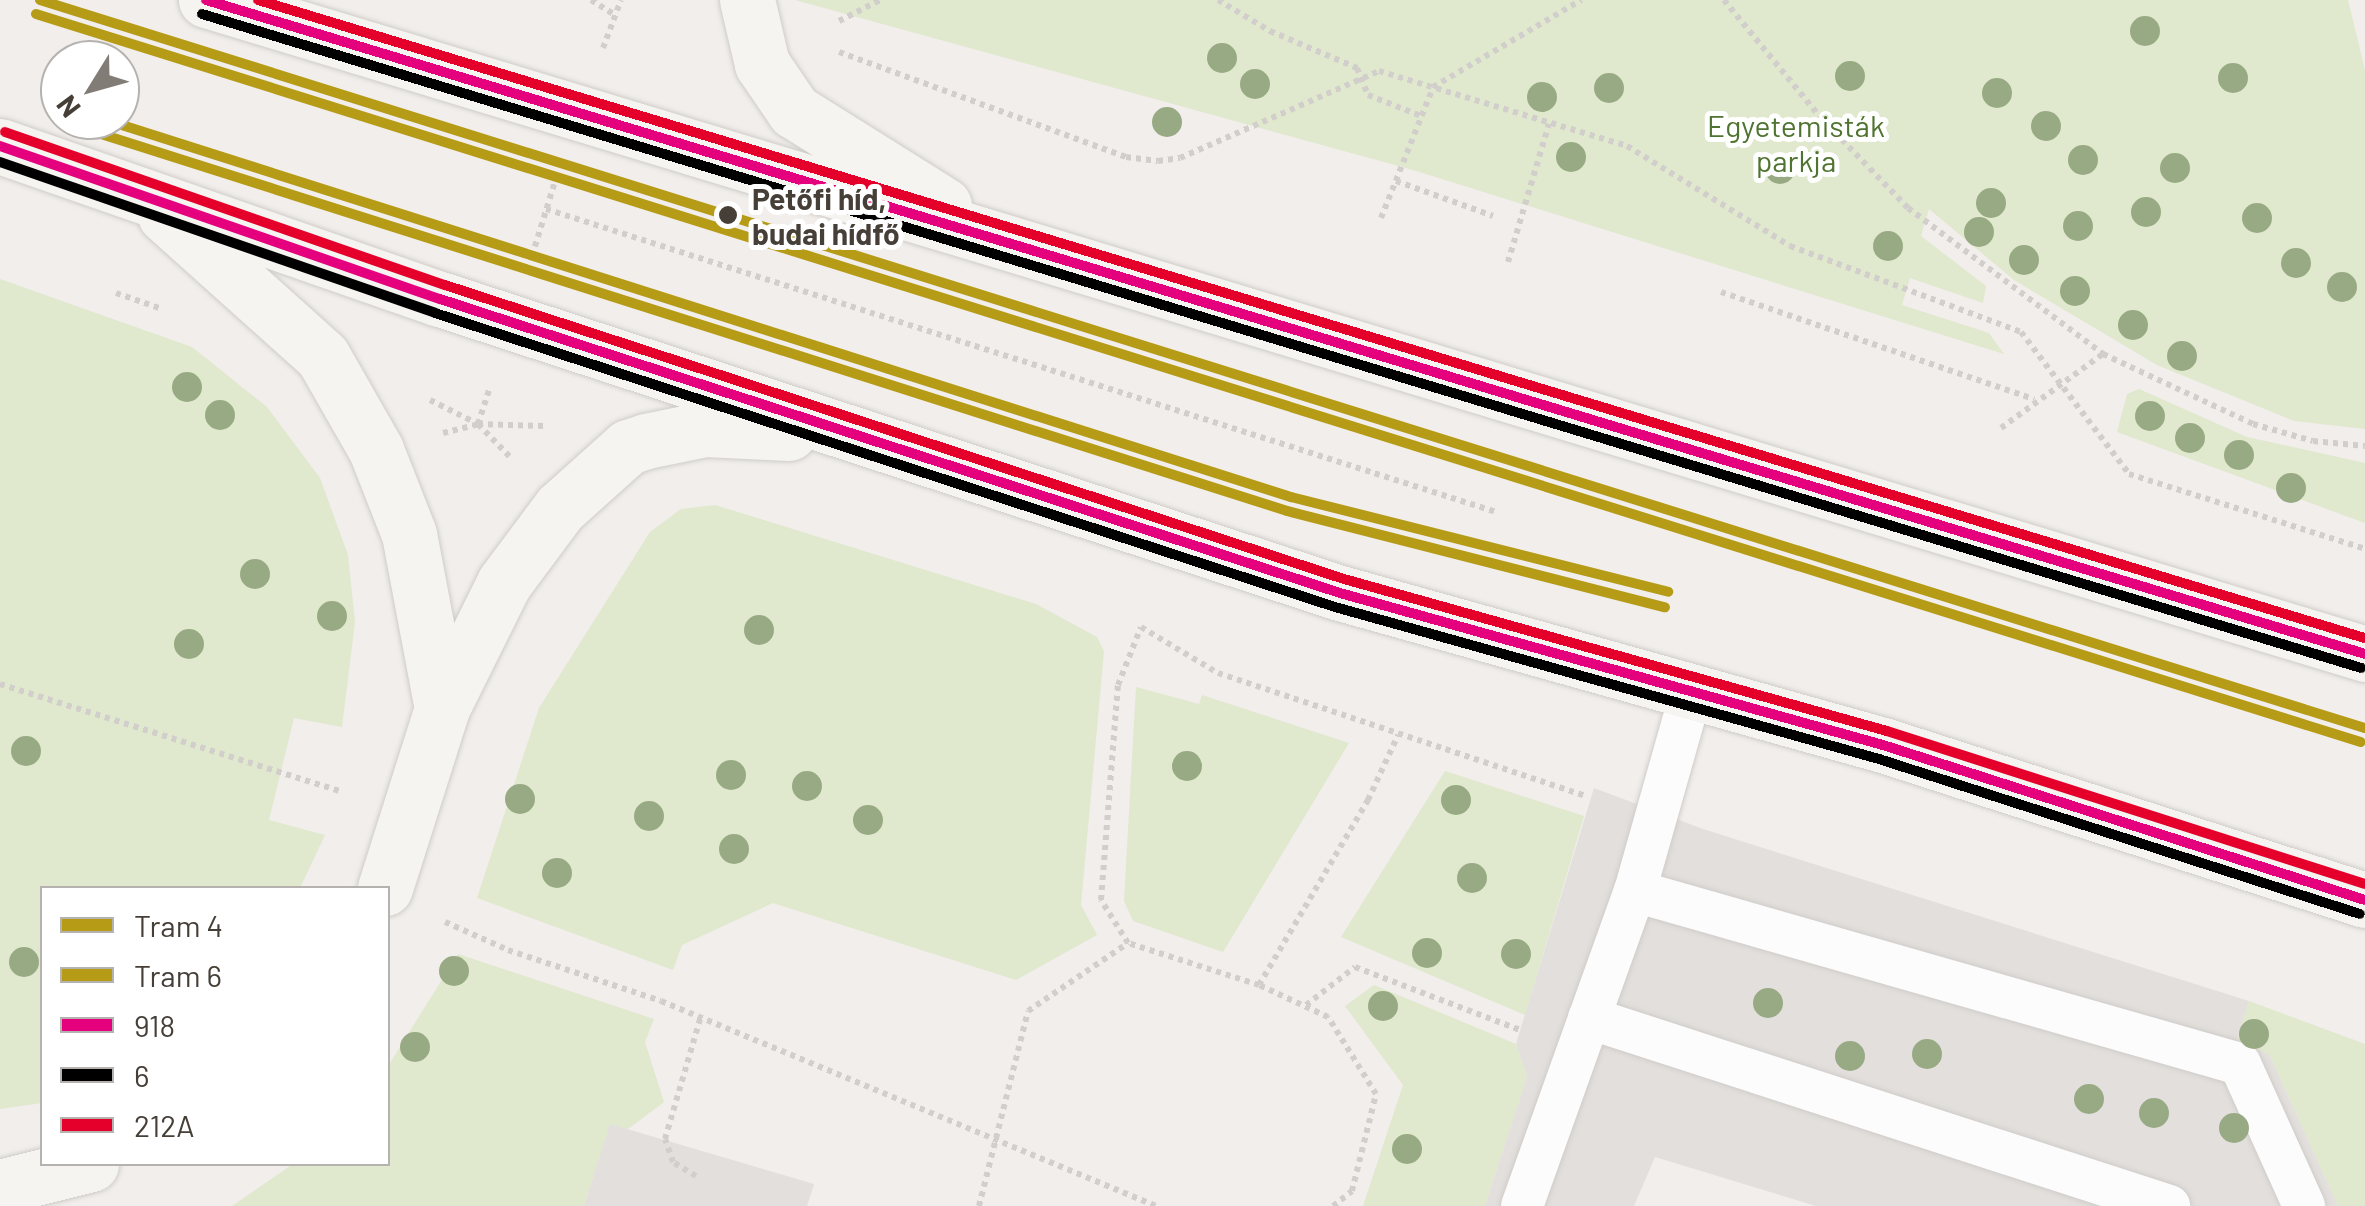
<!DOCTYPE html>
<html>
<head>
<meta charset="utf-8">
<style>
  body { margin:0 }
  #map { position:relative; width:2365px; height:1206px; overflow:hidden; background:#f1eeeb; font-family:Barlow,sans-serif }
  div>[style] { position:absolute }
  .green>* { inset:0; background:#e0e8cd }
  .parking>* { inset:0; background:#e2dfdc }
  .path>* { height:6px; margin-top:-3px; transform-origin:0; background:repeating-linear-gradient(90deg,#d1cecc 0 5px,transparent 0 10px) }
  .roads { filter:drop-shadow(0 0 2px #cfccc9) drop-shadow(0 0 2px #cfccc9) }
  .lane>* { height:42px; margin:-21px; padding:0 21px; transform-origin:21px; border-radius:21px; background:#fdfcfc }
  .secondary>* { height:55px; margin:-27.5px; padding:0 27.5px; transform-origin:27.5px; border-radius:27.5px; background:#f6f4f0 }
  .bus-1>* { height:10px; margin:-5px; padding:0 5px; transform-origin:5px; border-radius:5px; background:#e5007d }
  .bus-2>* { height:10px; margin:-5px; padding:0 5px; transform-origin:5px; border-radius:5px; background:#000 }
  .bus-3>* { height:10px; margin:-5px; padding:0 5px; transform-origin:5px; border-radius:5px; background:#e4002b }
  .tram-1>* { height:10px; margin:-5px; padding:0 5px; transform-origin:5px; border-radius:5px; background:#b59b16 }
  .tram-2>* { height:10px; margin:-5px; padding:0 5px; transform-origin:5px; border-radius:5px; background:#b59b16 }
  .trees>* { width:30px; height:30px; margin:-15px; border-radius:50%; background:#98aa84 }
  .dots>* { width:28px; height:28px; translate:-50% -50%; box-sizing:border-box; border:5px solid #fff; border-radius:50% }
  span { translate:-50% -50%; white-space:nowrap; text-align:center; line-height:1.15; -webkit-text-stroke:10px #fff; paint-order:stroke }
  .park-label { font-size:30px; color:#4f7330 }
  .stop-label { font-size:30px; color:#463f38; font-weight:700 }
  .left { translate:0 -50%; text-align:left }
  .legend { position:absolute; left:40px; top:886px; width:350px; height:280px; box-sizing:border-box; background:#fff; border:2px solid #b5b2af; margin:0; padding:12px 18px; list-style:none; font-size:30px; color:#463f38 }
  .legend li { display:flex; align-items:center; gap:20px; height:50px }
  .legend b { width:50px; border:2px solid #b5b2af }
  .north { position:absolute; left:40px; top:40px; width:100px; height:100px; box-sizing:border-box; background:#fff; border:2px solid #b5b2af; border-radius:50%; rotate:233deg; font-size:28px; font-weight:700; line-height:40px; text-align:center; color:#463f38 }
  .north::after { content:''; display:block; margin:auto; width:35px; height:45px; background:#827c77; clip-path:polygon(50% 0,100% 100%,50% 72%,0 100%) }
</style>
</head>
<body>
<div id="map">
  <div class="green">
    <i style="clip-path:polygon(795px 0,2348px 0,2365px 70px,2365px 429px,2294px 421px,2157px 365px,2014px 280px,1929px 209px,1921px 236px,1986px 286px,1983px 303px,1910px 278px,1902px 305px,1989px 333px,2004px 354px,1413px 170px)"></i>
    <i style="clip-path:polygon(0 279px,192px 347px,267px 407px,320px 478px,348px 555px,355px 622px,342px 727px,294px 718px,269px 820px,325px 835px,300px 888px,42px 888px,42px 1103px,0 1109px)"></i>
    <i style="clip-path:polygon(2139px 389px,2247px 437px,2365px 463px,2365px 523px,2117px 432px,2127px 394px)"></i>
    <i style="clip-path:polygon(715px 505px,1036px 604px,1097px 637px,1104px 651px,1081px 905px,1097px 935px,1016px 980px,773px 903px,682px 945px,673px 970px,477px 898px,539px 708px,650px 532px,681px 509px)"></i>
    <i style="clip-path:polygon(1136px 687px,1199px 704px,1202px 695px,1349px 743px,1223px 952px,1133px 921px,1124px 901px)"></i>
    <i style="clip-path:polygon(1445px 771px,1584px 816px,1525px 1015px,1341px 937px)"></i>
    <i style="clip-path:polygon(458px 954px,654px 1019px,645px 1042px,664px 1102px,628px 1129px,610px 1125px,584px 1206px,232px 1206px,293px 1164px,388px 1164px,388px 1066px)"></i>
    <i style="clip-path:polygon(1374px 985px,1516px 1044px,1527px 1077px,1485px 1206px,1363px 1206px,1403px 1085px,1345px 1006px)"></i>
    <i style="clip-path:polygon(2249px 1001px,2365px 1044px,2365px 1206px,2338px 1206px,2269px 1054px,2236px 1044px)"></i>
  </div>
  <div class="parking">
    <i style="clip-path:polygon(1594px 788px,1703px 829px,2249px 1001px,2236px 1043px,2269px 1054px,2338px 1206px,1816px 1206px,1655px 1157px,1634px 1206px,1485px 1206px,1527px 1077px,1516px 1044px)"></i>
    <i style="clip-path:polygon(610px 1124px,814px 1184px,807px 1206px,584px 1206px)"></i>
  </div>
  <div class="path">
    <i style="left:591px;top:0;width:28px;rotate:32deg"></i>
    <i style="left:1218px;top:0;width:61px;rotate:30.8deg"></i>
    <i style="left:1270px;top:31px;width:95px;rotate:23deg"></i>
    <i style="left:1357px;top:68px;width:29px;rotate:68deg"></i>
    <i style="left:1368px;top:95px;width:57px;rotate:21.6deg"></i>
    <i style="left:1724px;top:0;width:153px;rotate:50.6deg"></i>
    <i style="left:1821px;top:118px;width:125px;rotate:46deg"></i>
    <i style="left:1908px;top:208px;width:244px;rotate:36.8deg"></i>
    <i style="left:839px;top:21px;width:46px;rotate:-27.1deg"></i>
    <i style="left:603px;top:48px;width:51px;rotate:-69.4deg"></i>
    <i style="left:839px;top:52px;width:306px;rotate:20.1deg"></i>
    <i style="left:1126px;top:157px;width:32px;rotate:7deg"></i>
    <i style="left:1158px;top:161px;width:22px;rotate:-8deg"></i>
    <i style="left:1180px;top:158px;width:217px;rotate:-23.6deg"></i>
    <i style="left:1379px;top:71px;width:259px;rotate:16.8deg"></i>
    <i style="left:1627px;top:146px;width:191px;rotate:31.5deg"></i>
    <i style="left:1790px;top:246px;width:246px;rotate:20.4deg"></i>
    <i style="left:2021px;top:332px;width:178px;rotate:52.7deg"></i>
    <i style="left:2129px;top:474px;width:248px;rotate:17.6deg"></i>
    <i style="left:1396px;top:181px;width:103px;rotate:19.8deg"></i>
    <i style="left:546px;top:209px;width:997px;rotate:17.69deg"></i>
    <i style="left:1381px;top:218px;width:141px;rotate:-68.3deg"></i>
    <i style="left:1433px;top:87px;width:172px;rotate:-30.4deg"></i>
    <i style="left:532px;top:256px;width:82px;rotate:-72.9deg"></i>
    <i style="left:1508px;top:262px;width:144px;rotate:-73.5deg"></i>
    <i style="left:1721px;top:292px;width:331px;rotate:18.9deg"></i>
    <i style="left:116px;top:293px;width:49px;rotate:19.2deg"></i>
    <i style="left:430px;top:400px;width:54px;rotate:26.6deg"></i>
    <i style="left:478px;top:424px;width:49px;rotate:45.8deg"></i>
    <i style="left:478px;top:424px;width:39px;rotate:-72deg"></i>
    <i style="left:2001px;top:428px;width:126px;rotate:-36deg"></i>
    <i style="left:2103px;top:354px;width:166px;rotate:25deg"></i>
    <i style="left:2253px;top:424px;width:62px;rotate:15.8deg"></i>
    <i style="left:2313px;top:441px;width:52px;rotate:5.5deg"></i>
    <i style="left:443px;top:433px;width:36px;rotate:-14deg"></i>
    <i style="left:478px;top:424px;width:67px;rotate:1.7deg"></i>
    <i style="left:0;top:684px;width:359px;rotate:17.5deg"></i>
    <i style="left:445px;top:922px;width:69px;rotate:24deg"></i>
    <i style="left:508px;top:950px;width:161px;rotate:18.4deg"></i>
    <i style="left:661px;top:1001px;width:536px;rotate:22.5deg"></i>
    <i style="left:1259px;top:985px;width:215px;rotate:-59.5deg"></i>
    <i style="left:1368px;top:800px;width:72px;rotate:-65.2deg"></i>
    <i style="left:1306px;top:1005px;width:62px;rotate:-37.8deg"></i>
    <i style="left:1355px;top:967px;width:177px;rotate:20.9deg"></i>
    <i style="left:696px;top:1176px;width:27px;rotate:-149deg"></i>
    <i style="left:673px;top:1162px;width:24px;rotate:-109deg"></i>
    <i style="left:665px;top:1139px;width:125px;rotate:-73.7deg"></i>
    <i style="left:979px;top:1206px;width:201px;rotate:-75.9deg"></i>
    <i style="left:1028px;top:1011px;width:121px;rotate:-34.2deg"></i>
    <i style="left:1333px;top:1206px;width:24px;rotate:-38deg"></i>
    <i style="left:1352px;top:1191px;width:100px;rotate:-76.1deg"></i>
    <i style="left:1376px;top:1094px;width:91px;rotate:-121.9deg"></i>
    <i style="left:1328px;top:1017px;width:76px;rotate:-155.1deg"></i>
    <i style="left:1259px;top:985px;width:138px;rotate:-162.2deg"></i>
    <i style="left:1128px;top:943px;width:51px;rotate:-122.1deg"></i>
    <i style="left:1101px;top:900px;width:216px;rotate:-85.5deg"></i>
    <i style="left:1118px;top:685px;width:62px;rotate:-68.4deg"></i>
    <i style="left:1141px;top:627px;width:90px;rotate:30.9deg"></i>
    <i style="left:1218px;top:673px;width:388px;rotate:18.5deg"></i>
  </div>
  <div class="roads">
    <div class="lane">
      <i style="left:1635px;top:891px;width:629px;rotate:15.96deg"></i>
      <i style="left:2240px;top:1064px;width:156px;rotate:65.7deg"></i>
      <i style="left:1589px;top:1018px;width:610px;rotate:17.96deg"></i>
      <i style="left:1522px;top:1206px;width:335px;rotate:-70.3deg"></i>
      <i style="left:1635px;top:891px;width:210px;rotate:-74.2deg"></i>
    </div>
    <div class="secondary">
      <i style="left:206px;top:0;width:2256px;rotate:16.85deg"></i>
      <i style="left:747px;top:0;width:66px;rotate:76.8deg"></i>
      <i style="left:762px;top:64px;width:57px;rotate:55.8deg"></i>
      <i style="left:794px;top:111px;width:177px;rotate:32.1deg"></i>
      <i style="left:0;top:146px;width:466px;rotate:19.2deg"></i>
      <i style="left:440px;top:299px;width:947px;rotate:18.09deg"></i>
      <i style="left:1340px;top:593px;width:564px;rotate:15.64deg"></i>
      <i style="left:1883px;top:745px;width:506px;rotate:17.83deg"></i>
      <i style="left:165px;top:215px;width:212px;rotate:41.9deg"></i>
      <i style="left:323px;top:357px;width:107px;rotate:60.3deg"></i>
      <i style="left:376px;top:450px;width:90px;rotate:68.6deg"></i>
      <i style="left:409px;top:534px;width:177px;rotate:79.3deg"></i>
      <i style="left:385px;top:888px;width:189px;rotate:-72.4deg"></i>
      <i style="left:442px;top:708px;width:140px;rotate:-63.6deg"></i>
      <i style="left:504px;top:583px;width:94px;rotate:-53.3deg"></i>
      <i style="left:560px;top:508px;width:91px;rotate:-41.9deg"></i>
      <i style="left:628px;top:447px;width:19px;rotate:-18deg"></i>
      <i style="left:646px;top:441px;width:60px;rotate:-11.5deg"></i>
      <i style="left:705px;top:429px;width:84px;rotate:2.7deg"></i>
      <i style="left:0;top:1187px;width:94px;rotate:-14.2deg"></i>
    </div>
  </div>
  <div class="bus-1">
    <i style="left:206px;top:0;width:2256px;rotate:16.85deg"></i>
    <i style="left:0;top:146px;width:466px;rotate:19.2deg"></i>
    <i style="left:440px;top:299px;width:947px;rotate:18.09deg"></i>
    <i style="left:1340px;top:593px;width:564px;rotate:15.64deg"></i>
    <i style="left:1883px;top:745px;width:506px;rotate:17.83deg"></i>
  </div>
  <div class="bus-2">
    <i style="left:202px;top:14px;width:2256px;rotate:16.85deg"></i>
    <i style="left:0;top:162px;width:460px;rotate:19.1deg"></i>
    <i style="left:435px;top:313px;width:947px;rotate:18.09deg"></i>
    <i style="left:1335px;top:607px;width:565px;rotate:15.61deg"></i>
    <i style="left:1879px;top:759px;width:505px;rotate:17.86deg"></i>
  </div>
  <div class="bus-3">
    <i style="left:258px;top:0;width:2201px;rotate:16.85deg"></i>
    <i style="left:5px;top:132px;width:466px;rotate:19.2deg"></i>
    <i style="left:445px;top:285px;width:946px;rotate:18.11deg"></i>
    <i style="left:1344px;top:579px;width:564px;rotate:15.64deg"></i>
    <i style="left:1887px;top:731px;width:502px;rotate:17.75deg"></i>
  </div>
  <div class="tram-1">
    <i style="left:40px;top:0;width:2436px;rotate:17.39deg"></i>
    <i style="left:106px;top:120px;width:1244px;rotate:17.65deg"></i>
    <i style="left:1291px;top:497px;width:389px;rotate:14.1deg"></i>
  </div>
  <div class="tram-2">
    <i style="left:36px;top:14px;width:2436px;rotate:17.39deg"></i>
    <i style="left:101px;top:134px;width:1244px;rotate:17.63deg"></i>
    <i style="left:1287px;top:511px;width:390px;rotate:14.3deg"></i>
  </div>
  <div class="trees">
    <i style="left:2145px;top:31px"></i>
    <i style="left:1222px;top:58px"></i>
    <i style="left:1850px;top:76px"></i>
    <i style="left:2233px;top:78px"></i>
    <i style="left:1255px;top:84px"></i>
    <i style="left:1609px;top:88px"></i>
    <i style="left:1997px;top:93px"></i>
    <i style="left:1542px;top:97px"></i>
    <i style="left:1167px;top:122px"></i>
    <i style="left:2046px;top:126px"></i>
    <i style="left:1571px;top:157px"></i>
    <i style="left:2083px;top:160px"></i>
    <i style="left:2175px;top:168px"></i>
    <i style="left:1780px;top:169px"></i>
    <i style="left:1991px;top:203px"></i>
    <i style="left:2146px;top:212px"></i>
    <i style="left:2257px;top:218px"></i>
    <i style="left:2078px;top:226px"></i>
    <i style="left:1979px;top:232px"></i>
    <i style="left:1888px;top:246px"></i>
    <i style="left:2024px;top:260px"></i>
    <i style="left:2296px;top:263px"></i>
    <i style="left:2342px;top:287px"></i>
    <i style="left:2075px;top:291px"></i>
    <i style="left:2133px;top:325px"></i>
    <i style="left:2182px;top:356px"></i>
    <i style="left:187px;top:387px"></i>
    <i style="left:220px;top:415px"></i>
    <i style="left:2150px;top:416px"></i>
    <i style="left:2190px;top:438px"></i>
    <i style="left:2239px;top:455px"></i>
    <i style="left:2291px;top:488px"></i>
    <i style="left:255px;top:574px"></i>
    <i style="left:332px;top:616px"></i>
    <i style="left:759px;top:630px"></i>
    <i style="left:189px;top:644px"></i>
    <i style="left:26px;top:751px"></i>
    <i style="left:1187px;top:766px"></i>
    <i style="left:731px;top:775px"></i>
    <i style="left:807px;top:786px"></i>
    <i style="left:520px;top:799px"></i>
    <i style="left:1456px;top:800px"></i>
    <i style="left:649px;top:816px"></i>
    <i style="left:868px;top:820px"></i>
    <i style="left:734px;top:849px"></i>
    <i style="left:557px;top:873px"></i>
    <i style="left:1472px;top:878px"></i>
    <i style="left:1427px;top:953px"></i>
    <i style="left:1516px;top:954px"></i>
    <i style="left:24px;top:962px"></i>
    <i style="left:454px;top:971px"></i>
    <i style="left:1768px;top:1003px"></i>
    <i style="left:1383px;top:1006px"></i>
    <i style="left:2254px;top:1034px"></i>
    <i style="left:415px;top:1047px"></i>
    <i style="left:1927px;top:1054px"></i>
    <i style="left:1850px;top:1056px"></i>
    <i style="left:2089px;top:1099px"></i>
    <i style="left:2154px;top:1113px"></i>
    <i style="left:2234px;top:1128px"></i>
    <i style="left:1407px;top:1149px"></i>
  </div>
  <div class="dots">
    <i style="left:728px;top:215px;background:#463f38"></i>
  </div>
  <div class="park-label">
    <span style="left:1796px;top:142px">Egyetemisták<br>parkja</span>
  </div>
  <div class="stop-label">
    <span class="left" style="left:752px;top:215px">Petőfi híd,<br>budai hídfő</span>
  </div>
  <ul class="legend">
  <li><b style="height:12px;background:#b59b16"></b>Tram 4</li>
  <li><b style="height:12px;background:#b59b16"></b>Tram 6</li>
  <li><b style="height:12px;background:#e5007d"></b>918</li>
  <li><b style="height:12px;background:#000"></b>6</li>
  <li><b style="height:12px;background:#e4002b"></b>212A</li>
  </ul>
  <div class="north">N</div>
</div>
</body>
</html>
